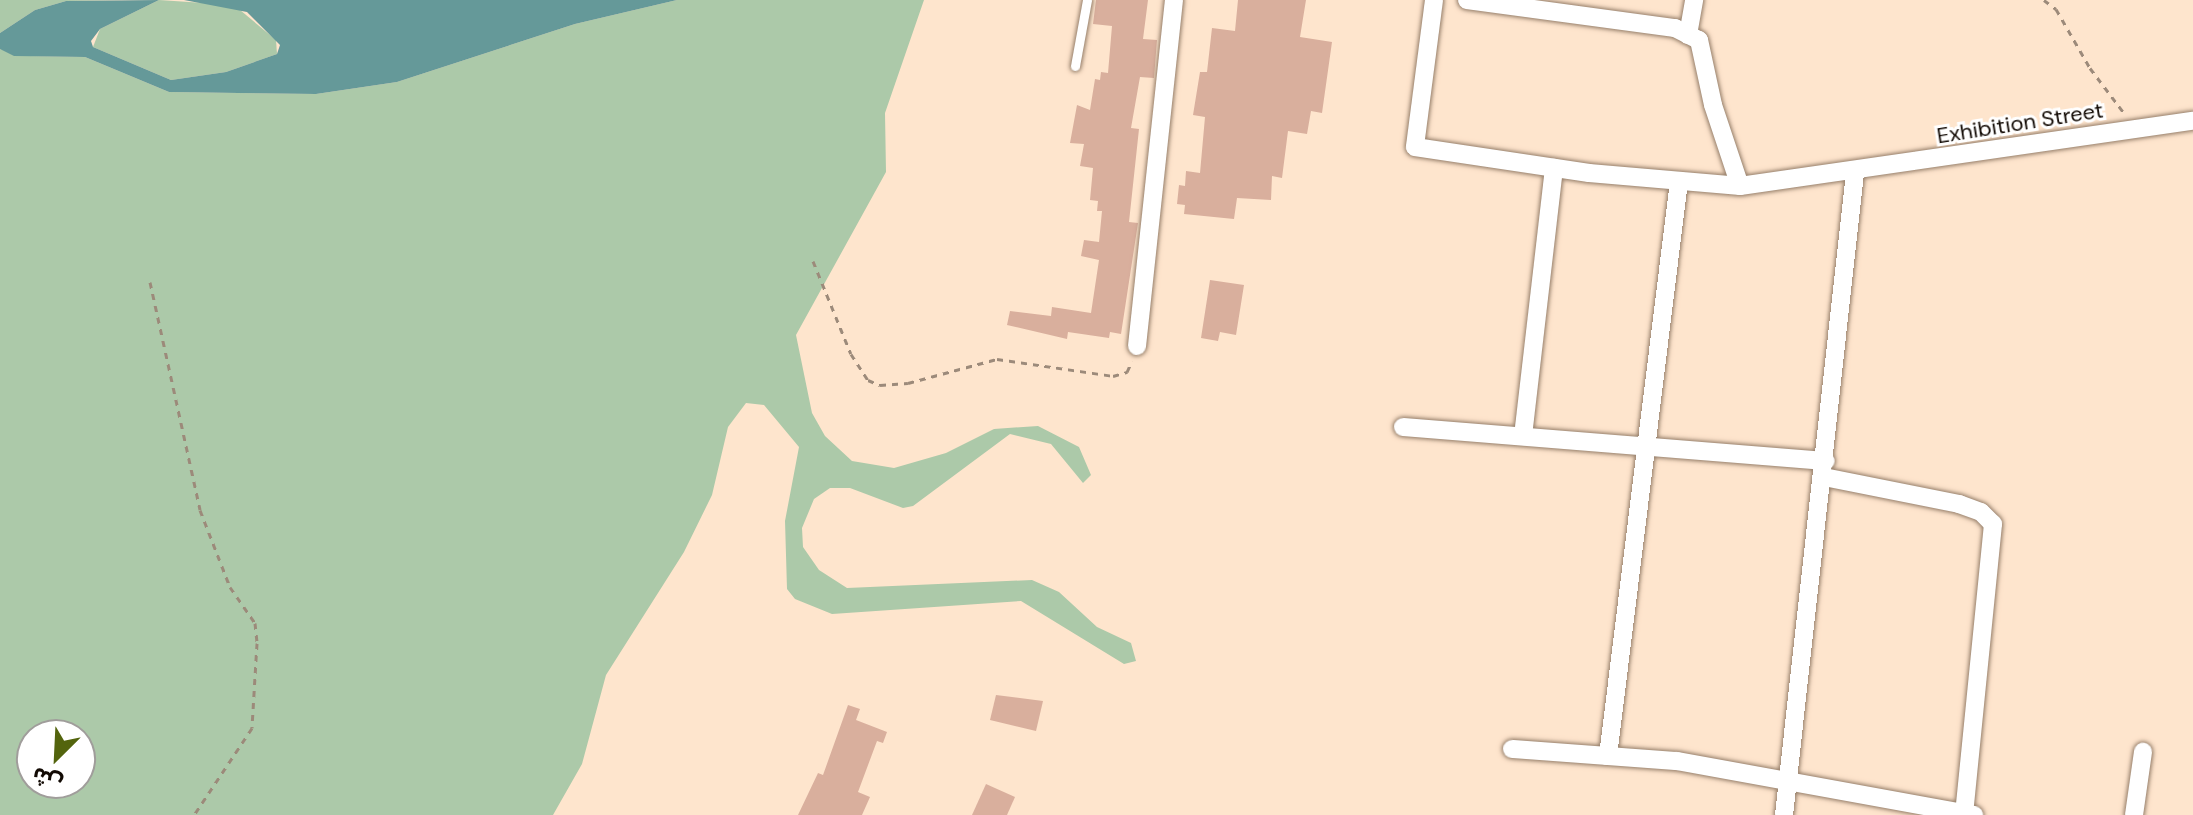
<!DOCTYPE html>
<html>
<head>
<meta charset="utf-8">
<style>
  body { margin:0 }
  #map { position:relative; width:2193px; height:815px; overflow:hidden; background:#fee5cd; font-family:"DM Sans","Noto Sans Arabic",sans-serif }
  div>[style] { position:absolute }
  .green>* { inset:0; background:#acc9a9 }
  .water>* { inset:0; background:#659999 }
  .building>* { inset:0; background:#d9af9d }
  .path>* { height:3px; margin-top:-1.5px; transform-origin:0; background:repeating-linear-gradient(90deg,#9c8a7a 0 6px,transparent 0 12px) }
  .roads { filter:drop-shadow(0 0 2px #967f6a) drop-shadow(0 0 2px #967f6a) }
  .service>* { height:9px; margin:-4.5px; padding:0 4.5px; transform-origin:4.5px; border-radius:4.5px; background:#fff }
  .minor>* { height:18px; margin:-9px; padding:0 9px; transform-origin:9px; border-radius:9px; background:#fff }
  span { translate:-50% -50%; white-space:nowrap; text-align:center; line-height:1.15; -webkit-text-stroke:6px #fff; paint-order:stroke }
  .street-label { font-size:22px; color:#120a04 }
  .north { position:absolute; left:16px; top:719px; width:80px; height:80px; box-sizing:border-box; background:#fff; border:2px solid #a09d9b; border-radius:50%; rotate:204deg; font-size:22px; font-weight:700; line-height:32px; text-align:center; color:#120a04 }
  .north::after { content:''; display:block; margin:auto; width:28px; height:36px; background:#53640d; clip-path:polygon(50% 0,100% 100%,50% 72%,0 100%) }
</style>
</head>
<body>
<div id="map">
  <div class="green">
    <i style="clip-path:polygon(0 0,123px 0,66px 1px,35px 10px,0 33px)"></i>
    <i style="clip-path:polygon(159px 0,234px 5px,276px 40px,277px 54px,226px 72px,171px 80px,93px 47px,100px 29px)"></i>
    <i style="clip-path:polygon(evenodd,677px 0,924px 0,885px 113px,886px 172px,796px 335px,812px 413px,825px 436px,852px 461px,894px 468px,946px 453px,994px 429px,1038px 426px,1079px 447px,1091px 475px,1083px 483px,1051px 444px,1010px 434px,913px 506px,903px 508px,850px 488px,830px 488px,814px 499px,802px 528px,803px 547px,819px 570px,847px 588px,1032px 580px,1059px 592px,1097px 627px,1131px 643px,1136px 661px,1124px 664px,1021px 601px,832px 614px,795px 599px,787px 589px,785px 521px,799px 447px,764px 405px,746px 403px,728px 427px,712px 495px,684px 552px,606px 675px,582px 764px,553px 815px,0 815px,0 49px,29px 56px,85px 57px,169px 92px,316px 94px,397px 82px,575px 24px,677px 0,32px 735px,80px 735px,80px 783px,32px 783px,32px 735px)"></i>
  </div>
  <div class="water">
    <i style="clip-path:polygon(159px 0,100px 29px,91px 41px,93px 47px,171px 80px,226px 72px,277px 54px,280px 45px,247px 12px,184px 0,677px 0,575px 24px,397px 82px,316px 94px,169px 92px,85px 57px,14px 56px,0 49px,0 33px,35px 10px,66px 1px)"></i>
  </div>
  <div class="building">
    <i style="clip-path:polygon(1096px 0,1148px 0,1143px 39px,1157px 40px,1154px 78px,1140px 77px,1131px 128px,1139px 129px,1129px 222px,1138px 223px,1121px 334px,1110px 332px,1109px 338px,1068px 332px,1067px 339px,1007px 325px,1010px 311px,1051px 316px,1052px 307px,1091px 313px,1099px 260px,1081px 256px,1084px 240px,1099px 242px,1102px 211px,1097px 211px,1098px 201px,1090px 200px,1093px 168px,1080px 166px,1084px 144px,1070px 143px,1077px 105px,1090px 110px,1095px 79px,1100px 80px,1101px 72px,1108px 73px,1112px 26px,1093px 24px)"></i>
    <i style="clip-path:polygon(1238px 0,1306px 0,1300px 37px,1332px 42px,1322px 113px,1311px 111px,1307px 134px,1288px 131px,1282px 178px,1272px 176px,1271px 200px,1237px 198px,1234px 219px,1184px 214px,1185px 205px,1177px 204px,1179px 185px,1185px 186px,1186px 171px,1200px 173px,1205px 117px,1193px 115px,1200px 72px,1207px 72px,1212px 28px,1235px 31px)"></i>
    <i style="clip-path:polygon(1210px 280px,1244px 285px,1236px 335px,1220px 332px,1218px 341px,1201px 338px)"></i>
    <i style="clip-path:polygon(996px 695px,1043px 701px,1036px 731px,990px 720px)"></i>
    <i style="clip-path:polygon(848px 705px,860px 709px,856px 720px,887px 732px,883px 743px,877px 741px,858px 792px,870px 797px,862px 815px,798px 815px,818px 773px,823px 775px)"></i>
    <i style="clip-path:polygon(986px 784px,1015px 797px,1007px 815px,972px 815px)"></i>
  </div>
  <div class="path">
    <i style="left:2044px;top:0;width:15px;rotate:37deg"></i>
    <i style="left:2056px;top:9px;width:68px;rotate:60deg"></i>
    <i style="left:2090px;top:68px;width:56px;rotate:52.9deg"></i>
    <i style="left:813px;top:261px;width:100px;rotate:67.8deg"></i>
    <i style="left:851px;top:354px;width:31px;rotate:57deg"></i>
    <i style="left:868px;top:380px;width:13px;rotate:23deg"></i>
    <i style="left:880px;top:385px;width:28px;rotate:-4deg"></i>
    <i style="left:908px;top:383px;width:92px;rotate:-15.1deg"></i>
    <i style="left:997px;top:359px;width:117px;rotate:8.3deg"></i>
    <i style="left:1113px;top:376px;width:15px;rotate:-16deg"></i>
    <i style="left:1127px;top:372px;width:12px;rotate:-66deg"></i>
    <i style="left:150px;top:282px;width:233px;rotate:77.6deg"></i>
    <i style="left:200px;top:510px;width:83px;rotate:68.7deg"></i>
    <i style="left:230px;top:587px;width:44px;rotate:55.2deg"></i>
    <i style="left:255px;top:623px;width:20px;rotate:84deg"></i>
    <i style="left:257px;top:643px;width:85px;rotate:93.4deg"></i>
    <i style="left:252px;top:728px;width:105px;rotate:123.7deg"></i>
  </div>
  <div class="roads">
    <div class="service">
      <i style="left:1075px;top:66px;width:67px;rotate:-79.7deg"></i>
    </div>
    <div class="minor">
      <i style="left:1434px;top:0;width:148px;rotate:97.4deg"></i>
      <i style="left:1415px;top:147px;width:176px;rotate:8.5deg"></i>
      <i style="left:1589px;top:173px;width:152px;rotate:4.9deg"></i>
      <i style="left:1740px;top:186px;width:458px;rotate:-8.2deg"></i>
      <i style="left:1467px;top:0;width:210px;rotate:7.7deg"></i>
      <i style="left:1675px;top:28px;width:27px;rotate:27deg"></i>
      <i style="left:1699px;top:40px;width:66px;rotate:77.8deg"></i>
      <i style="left:1713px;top:105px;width:85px;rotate:71.6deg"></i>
      <i style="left:1688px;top:35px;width:36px;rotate:-80deg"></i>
      <i style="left:1137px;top:346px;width:348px;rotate:-83.9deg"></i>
      <i style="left:1403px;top:427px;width:424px;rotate:4.6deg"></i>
      <i style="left:1523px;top:436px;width:270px;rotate:-83.4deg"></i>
      <i style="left:1824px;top:477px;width:138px;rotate:11.3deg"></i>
      <i style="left:1959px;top:504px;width:23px;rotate:20deg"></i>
      <i style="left:1981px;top:512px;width:17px;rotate:45deg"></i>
      <i style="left:1993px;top:524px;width:292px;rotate:95.7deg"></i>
      <i style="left:1512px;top:749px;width:165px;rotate:4.2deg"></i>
      <i style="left:1677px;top:761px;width:302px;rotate:10.3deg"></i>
      <i style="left:1608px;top:756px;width:579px;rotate:-82.96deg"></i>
      <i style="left:1784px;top:815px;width:646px;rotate:-83.69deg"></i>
      <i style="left:2134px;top:815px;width:64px;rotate:-81.9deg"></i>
    </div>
  </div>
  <div class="street-label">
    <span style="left:2020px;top:123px;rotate:-9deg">Exhibition Street</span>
  </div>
  <div class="north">ش</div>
</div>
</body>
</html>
